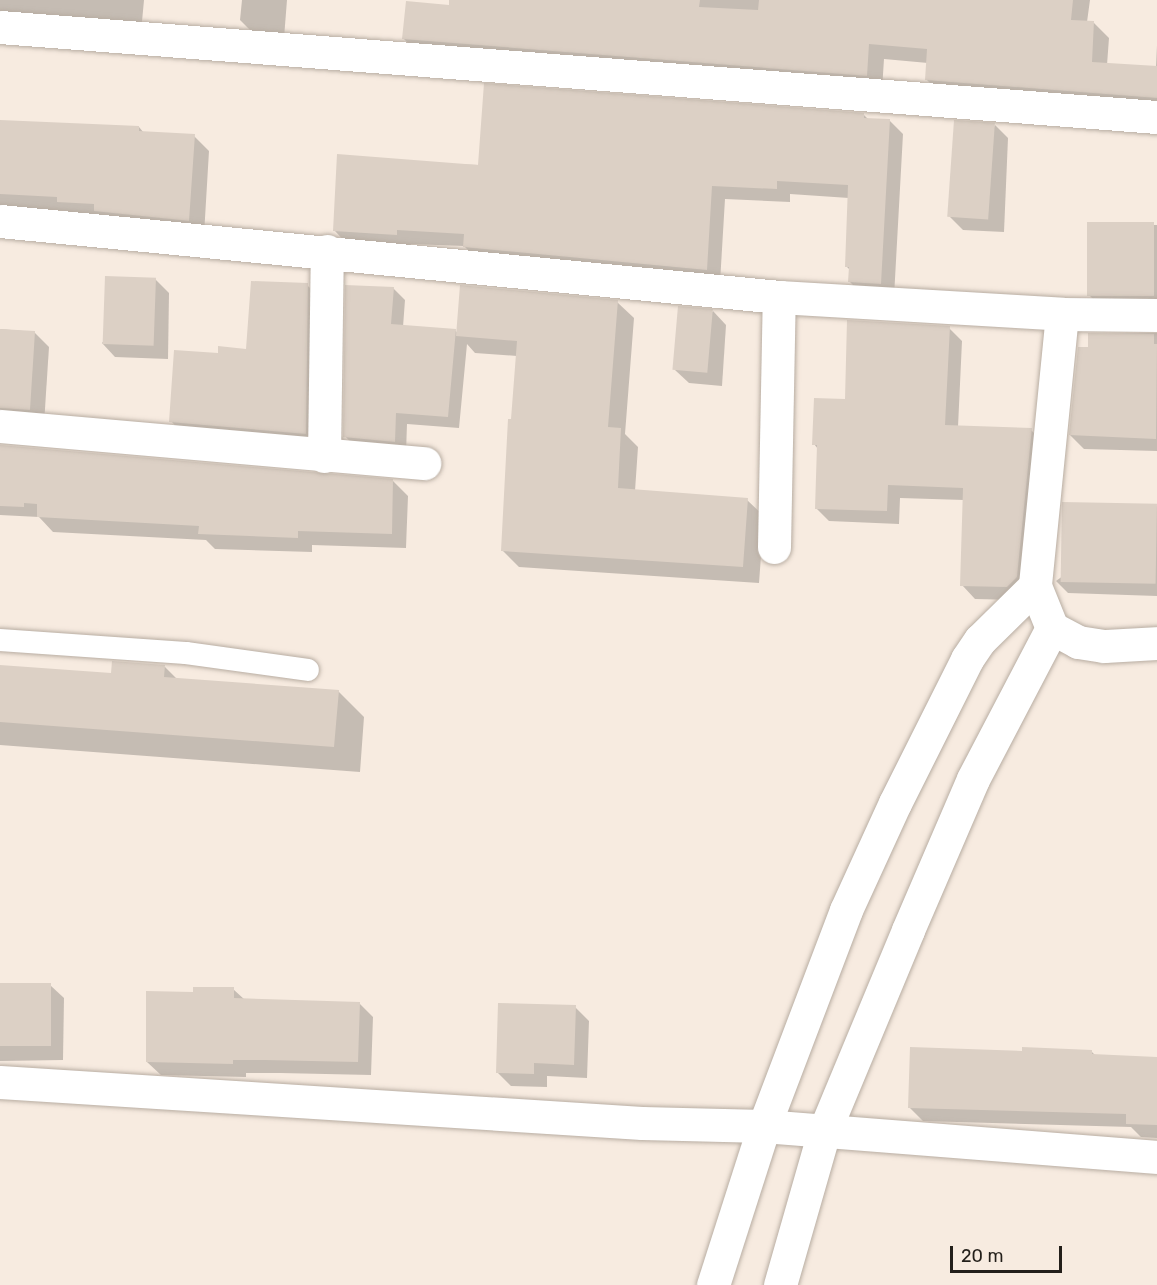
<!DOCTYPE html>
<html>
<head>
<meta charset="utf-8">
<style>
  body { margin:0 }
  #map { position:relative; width:1157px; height:1285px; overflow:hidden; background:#f7ebe0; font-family:Rubik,sans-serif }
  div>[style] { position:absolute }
  .shadow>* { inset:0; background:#0003 }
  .building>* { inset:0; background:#dcd0c5; transform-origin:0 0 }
  .roads { filter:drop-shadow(0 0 2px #b8ada2) drop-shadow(0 0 2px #b8ada2) }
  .service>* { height:22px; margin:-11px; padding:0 11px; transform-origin:11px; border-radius:11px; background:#fff }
  .minor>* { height:33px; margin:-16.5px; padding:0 16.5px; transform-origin:16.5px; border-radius:16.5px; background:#fff }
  span { translate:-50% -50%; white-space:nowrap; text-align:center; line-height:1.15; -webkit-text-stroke:5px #f7ebe0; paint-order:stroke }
  .scale { position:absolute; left:950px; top:1246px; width:112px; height:27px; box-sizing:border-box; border:3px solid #231f1a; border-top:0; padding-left:8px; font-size:18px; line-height:21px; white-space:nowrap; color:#231f1a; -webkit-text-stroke:4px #f7ebe0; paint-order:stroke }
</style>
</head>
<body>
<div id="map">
  <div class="shadow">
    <i style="clip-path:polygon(0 0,144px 0,141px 32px,0 20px)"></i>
    <i style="clip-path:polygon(242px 0,287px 0,284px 38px,255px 35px,240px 20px)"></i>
    <i style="clip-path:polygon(451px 0,1090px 0,1087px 22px,1094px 23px,1109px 38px,1107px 65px,1156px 67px,1157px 45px,1157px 113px,942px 95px,927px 80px,928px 63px,884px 59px,882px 90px,419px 54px,404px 39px,450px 6px)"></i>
    <i style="clip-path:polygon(863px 114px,868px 119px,889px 120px,903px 134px,894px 297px,864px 296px,850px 282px,850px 270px,846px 266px,849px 198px,790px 194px,790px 202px,725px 199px,720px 283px,478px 260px,464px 246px,411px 244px,410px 248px,348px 245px,335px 231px,403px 163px,481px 165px)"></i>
    <i style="clip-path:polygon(0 121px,139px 127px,144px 133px,194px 136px,209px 151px,204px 235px,73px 216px,68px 211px,0 207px)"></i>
    <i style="clip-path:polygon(995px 125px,1008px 138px,1004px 232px,963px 230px,950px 217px)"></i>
    <i style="clip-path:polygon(1088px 224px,1157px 225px,1157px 308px,1102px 308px,1089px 295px)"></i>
    <i style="clip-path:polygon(155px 279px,169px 293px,168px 359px,115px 357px,102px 343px)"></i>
    <i style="clip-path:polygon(307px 285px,321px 299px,319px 447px,184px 435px,171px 421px,219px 355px,248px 350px)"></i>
    <i style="clip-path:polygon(393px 288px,405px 300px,403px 327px,455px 330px,458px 334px,617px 302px,634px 318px,625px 434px,638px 447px,635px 491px,747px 500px,764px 516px,759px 583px,519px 567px,502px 550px,517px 356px,475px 353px,467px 344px,459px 428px,407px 424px,406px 453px,356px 448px,345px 436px)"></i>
    <i style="clip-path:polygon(713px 311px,726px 325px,722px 386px,689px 383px,675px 370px)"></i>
    <i style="clip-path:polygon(949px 328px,962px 341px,958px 427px,1031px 430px,1044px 443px,1020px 600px,975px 599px,962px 585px,964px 500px,900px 498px,899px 524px,829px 521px,816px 508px,818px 449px,814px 444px,846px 401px)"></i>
    <i style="clip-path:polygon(0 329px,34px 332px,49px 347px,44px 424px,0 429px)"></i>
    <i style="clip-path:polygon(1157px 333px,1157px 451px,1084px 449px,1070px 435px,1089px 349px,1089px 334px)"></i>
    <i style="clip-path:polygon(0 446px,393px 481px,408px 496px,406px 548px,312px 545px,312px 552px,215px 549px,206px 540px,53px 532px,39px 517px,0 515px)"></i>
    <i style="clip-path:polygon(1157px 506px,1157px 596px,1068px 593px,1056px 581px)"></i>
    <i style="clip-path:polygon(0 666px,113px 674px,165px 667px,178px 680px,338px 691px,364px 717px,360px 772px,0 745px)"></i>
    <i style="clip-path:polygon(0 984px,50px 985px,64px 998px,63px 1060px,0 1061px)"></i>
    <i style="clip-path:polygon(233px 989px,245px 1000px,359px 1003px,373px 1017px,371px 1075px,280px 1073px,246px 1073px,246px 1077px,161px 1075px,147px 1062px,194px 993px)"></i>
    <i style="clip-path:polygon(575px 1007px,589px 1021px,587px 1078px,547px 1076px,547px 1087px,511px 1086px,497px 1072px)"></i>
    <i style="clip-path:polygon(1091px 1051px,1096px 1056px,1157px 1059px,1157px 1138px,1141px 1137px,1131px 1127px,923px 1121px,909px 1107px,1023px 1053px)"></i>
  </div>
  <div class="building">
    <i style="clip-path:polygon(449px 0,700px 0,699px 7px,758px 10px,759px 0,1073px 0,1071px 20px,1094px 21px,1092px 62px,1157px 66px,1157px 98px,925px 80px,927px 49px,869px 44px,867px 76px,402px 39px,406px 1px,449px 5px)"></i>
    <i style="clip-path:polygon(484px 83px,864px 113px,864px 118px,890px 119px,881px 284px,848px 282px,849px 267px,845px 267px,848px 185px,777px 181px,777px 189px,712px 186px,707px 270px,463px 247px,464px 234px,397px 230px,397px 235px,333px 231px,337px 154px,478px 165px)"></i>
    <i style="clip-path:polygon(0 120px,139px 126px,139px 131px,195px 134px,189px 221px,94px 211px,94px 204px,57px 202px,57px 197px,0 194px)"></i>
    <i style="left:954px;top:120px;width:41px;height:97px;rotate:4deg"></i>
    <i style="left:1087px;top:222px;width:67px;height:74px"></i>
    <i style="left:105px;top:276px;width:51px;height:68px;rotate:2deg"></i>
    <i style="clip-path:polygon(251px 281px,308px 283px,306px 434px,169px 422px,174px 350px,218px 353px,218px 346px,246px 349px)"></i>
    <i style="clip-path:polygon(345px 285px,394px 287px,391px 324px,456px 329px,448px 417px,396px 413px,395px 442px,343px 437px)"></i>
    <i style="clip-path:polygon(460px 285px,618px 300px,608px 427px,621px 428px,618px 488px,748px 498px,743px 567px,501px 551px,508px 419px,511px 419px,517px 341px,456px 336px)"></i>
    <i style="left:678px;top:306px;width:35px;height:64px;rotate:5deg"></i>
    <i style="clip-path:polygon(847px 320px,950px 326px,945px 425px,1032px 428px,1017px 577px,1007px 587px,960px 586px,963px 488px,888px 485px,887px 511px,815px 509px,817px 445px,812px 445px,814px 398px,845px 399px)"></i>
    <i style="clip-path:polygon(0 329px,35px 331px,30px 410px,0 408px)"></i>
    <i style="clip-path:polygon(1088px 333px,1154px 334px,1154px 344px,1157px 344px,1156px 439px,1069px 435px,1078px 347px,1088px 347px)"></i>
    <i style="clip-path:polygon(0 445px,393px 479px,392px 534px,298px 531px,298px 538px,198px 534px,199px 526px,37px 517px,37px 504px,24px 503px,24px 507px,0 506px)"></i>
    <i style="left:1062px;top:502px;width:95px;height:80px;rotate:1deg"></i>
    <i style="clip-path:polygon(112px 661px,165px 665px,164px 677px,339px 690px,334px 747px,0 722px,0 665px,111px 673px)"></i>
    <i style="left:0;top:983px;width:51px;height:63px"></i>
    <i style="clip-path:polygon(193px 987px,234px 987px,234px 998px,360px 1002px,358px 1062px,265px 1060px,233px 1060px,233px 1064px,146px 1062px,146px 991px,193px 992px)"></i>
    <i style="clip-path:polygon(498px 1003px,576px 1005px,574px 1065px,534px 1063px,534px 1074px,496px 1073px)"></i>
    <i style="clip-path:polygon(910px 1047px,1022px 1051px,1022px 1047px,1092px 1050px,1092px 1054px,1157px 1057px,1157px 1125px,1126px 1124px,1126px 1114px,908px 1108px)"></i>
  </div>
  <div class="roads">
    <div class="service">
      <i style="left:0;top:640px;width:186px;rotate:4deg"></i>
      <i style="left:186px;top:653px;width:123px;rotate:7.9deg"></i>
    </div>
    <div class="minor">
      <i style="left:0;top:27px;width:1160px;rotate:4.45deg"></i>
      <i style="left:0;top:221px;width:783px;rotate:5.57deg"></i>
      <i style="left:779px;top:297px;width:284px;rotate:3.4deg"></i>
      <i style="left:1062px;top:314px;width:95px;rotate:0.6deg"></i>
      <i style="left:1062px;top:314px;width:273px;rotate:95.7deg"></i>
      <i style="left:1035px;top:586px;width:45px;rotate:68deg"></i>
      <i style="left:1052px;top:628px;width:30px;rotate:28deg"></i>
      <i style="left:1078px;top:642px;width:26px;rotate:9deg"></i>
      <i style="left:1104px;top:646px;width:53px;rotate:-3.2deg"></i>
      <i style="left:0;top:426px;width:426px;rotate:5deg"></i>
      <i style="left:324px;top:456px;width:205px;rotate:-89.2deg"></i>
      <i style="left:774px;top:547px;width:250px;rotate:-88.9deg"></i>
      <i style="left:0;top:1082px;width:643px;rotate:3.65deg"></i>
      <i style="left:642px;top:1123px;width:122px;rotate:1.4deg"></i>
      <i style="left:764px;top:1126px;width:394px;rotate:4.5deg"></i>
      <i style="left:713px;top:1285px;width:167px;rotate:-72.2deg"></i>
      <i style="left:764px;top:1126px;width:231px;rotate:-69.2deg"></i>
      <i style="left:846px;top:910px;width:118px;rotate:-65.4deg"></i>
      <i style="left:895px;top:803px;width:161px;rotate:-63.4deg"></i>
      <i style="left:967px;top:659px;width:23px;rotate:-56deg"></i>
      <i style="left:980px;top:640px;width:77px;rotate:-44.5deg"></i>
      <i style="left:780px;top:1285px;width:159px;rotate:-74deg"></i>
      <i style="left:824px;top:1132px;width:219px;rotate:-67.4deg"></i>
      <i style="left:908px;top:930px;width:164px;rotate:-66.7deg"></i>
      <i style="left:973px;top:779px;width:170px;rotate:-62.4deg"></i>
    </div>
  </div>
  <div class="scale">20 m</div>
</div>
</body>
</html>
